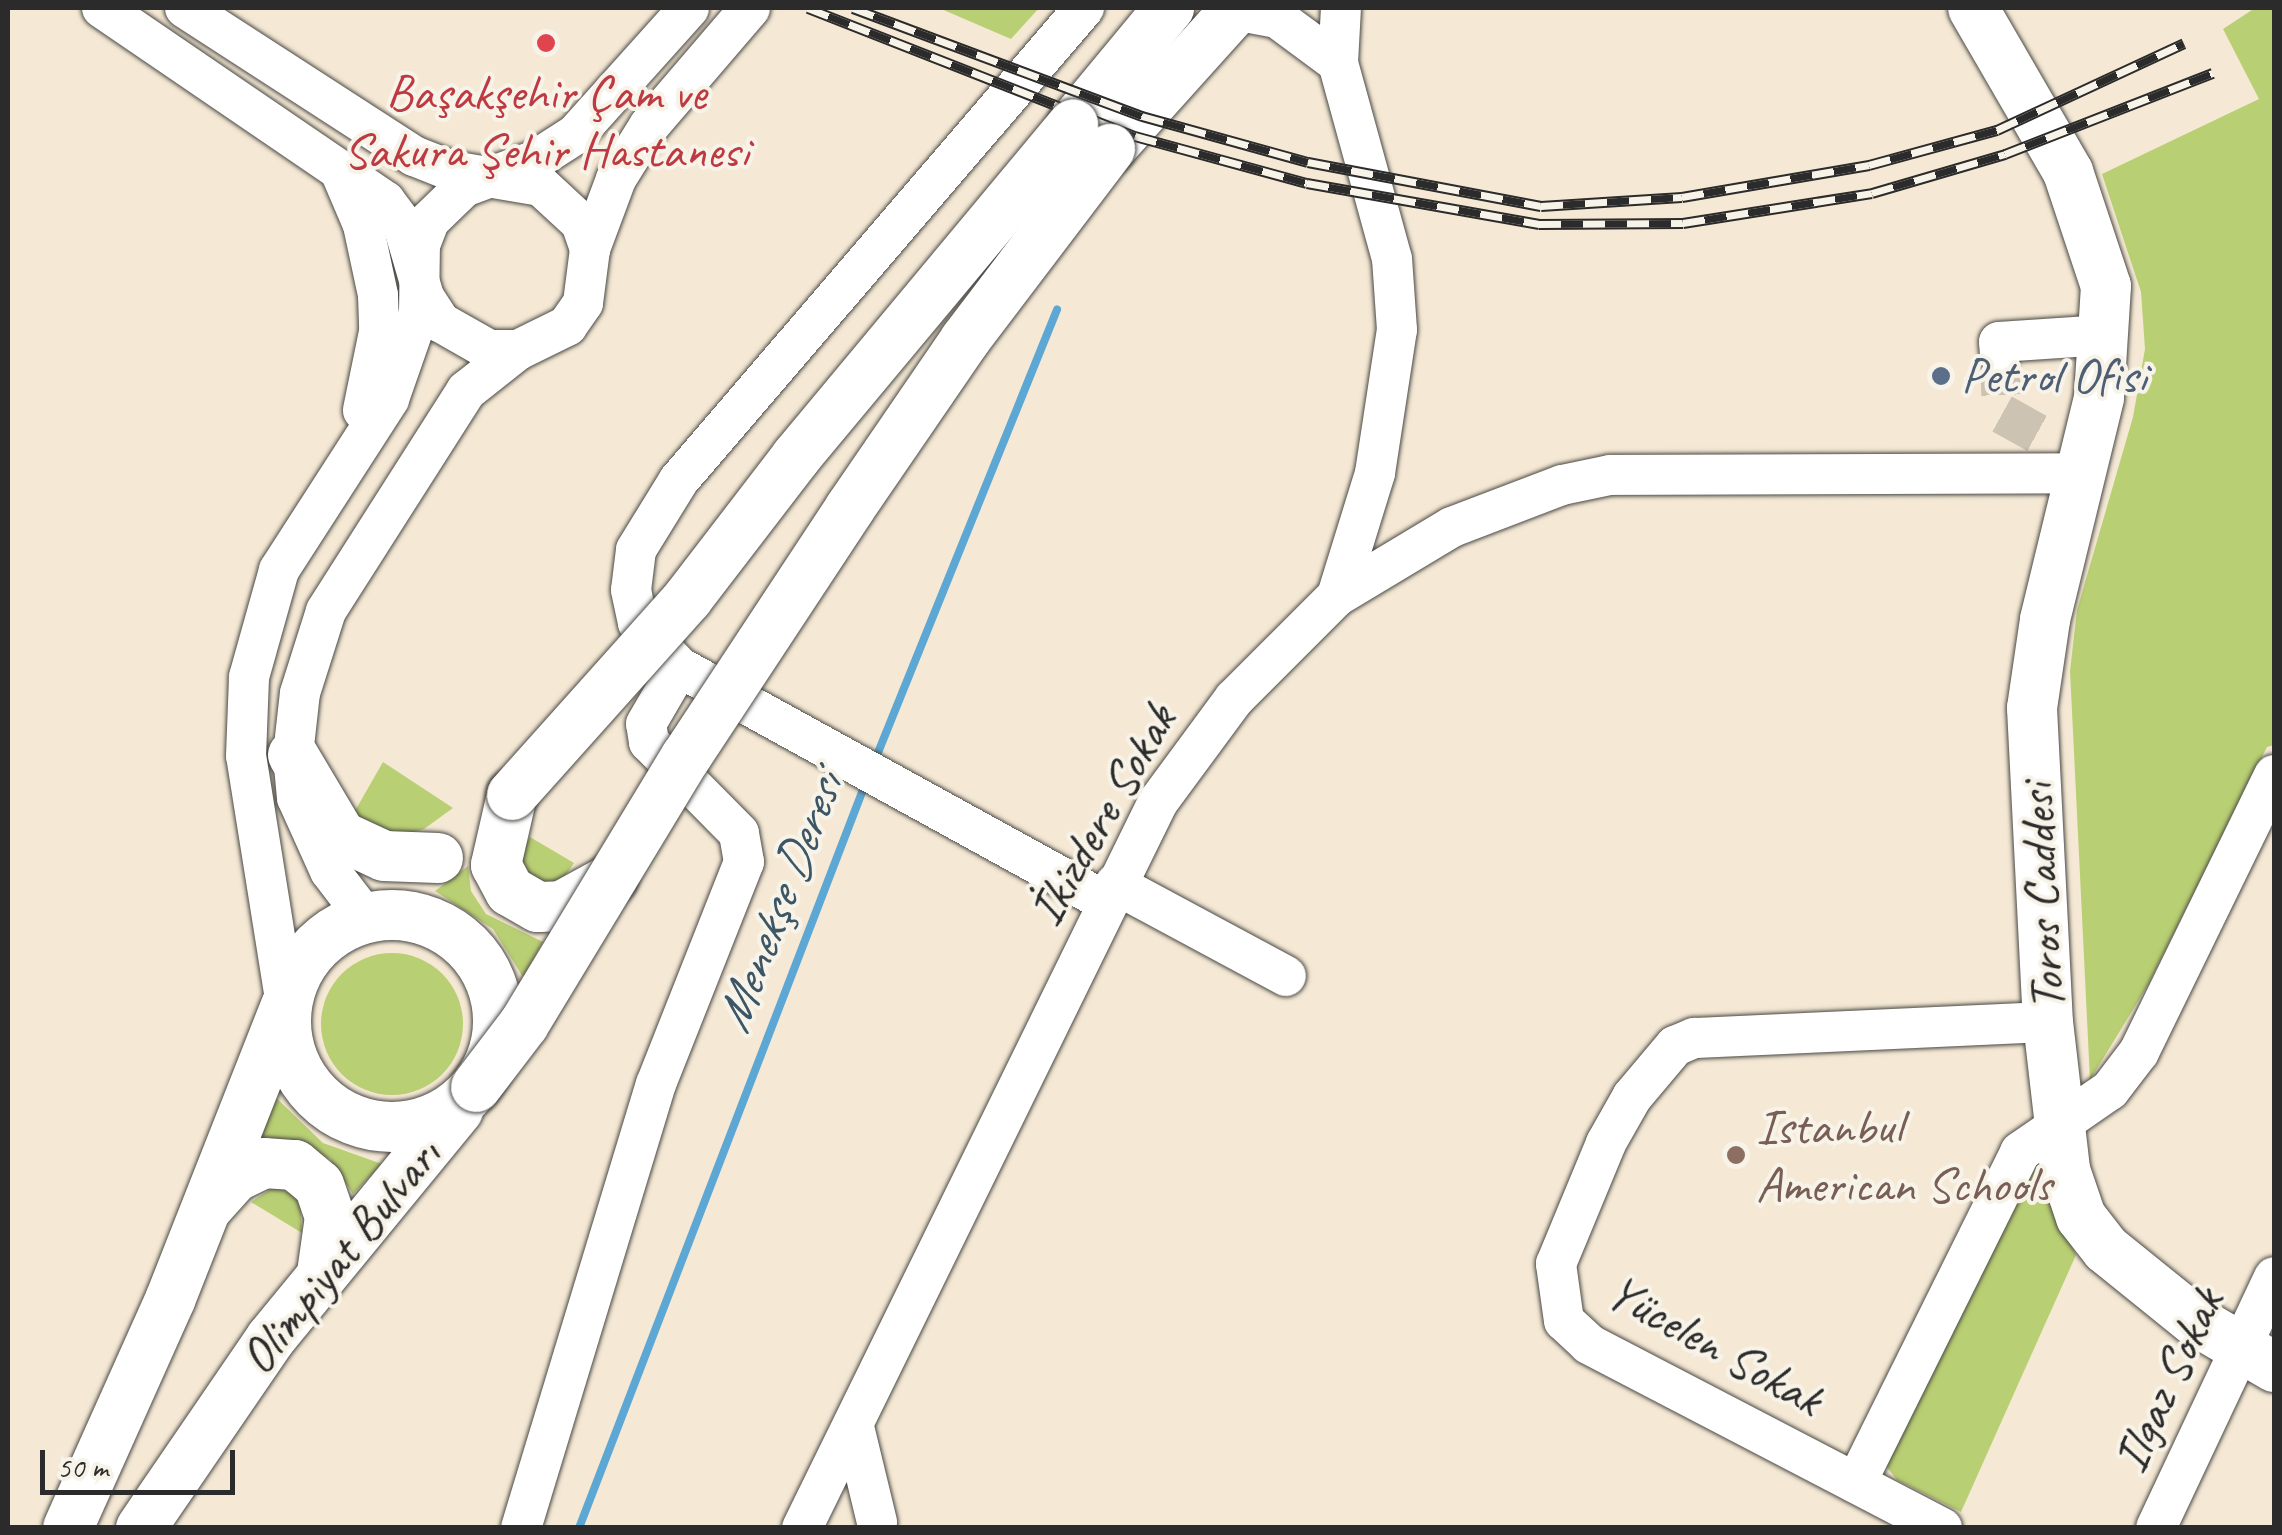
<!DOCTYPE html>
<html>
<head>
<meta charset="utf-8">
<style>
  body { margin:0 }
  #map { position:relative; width:2282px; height:1535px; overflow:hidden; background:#f5e9d5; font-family:Caveat,sans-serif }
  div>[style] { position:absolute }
  .green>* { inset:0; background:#b9cf73 }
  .round { border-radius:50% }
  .stream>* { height:8px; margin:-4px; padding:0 4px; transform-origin:4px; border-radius:4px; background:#5ca7d4 }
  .minor-tunnel>* { height:40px; margin-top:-20px; transform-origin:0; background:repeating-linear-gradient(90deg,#cdc3b3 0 40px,transparent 0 60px) }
  .roads { filter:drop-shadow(0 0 2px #494844) drop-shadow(0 0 2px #494844) }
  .minor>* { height:40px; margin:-20px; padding:0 20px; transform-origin:20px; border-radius:20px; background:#fff }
  .major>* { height:50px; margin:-25px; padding:0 25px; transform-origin:25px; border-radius:25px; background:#fff }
  .major>.ring { margin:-25px; padding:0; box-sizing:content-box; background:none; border:50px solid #fff; border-radius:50% }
  .rail>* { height:11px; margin-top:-5.5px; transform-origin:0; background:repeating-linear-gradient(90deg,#f7f3e8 0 22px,#2b2b2b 0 44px); box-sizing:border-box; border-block:2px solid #2b2b2b }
  .bridges { filter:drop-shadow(0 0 2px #494844) drop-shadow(0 0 2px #494844) }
  .major-bridge>* { height:50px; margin:-25px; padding:0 25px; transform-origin:25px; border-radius:25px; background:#fff }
  .dots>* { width:28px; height:28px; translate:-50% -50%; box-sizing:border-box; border:5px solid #f7f3e8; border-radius:50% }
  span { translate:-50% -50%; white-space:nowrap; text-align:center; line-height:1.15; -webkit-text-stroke:8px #f7f3e8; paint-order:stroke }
  .health-label { font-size:50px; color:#be3a42 }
  .service-label { font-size:50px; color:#4e5e75 }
  .left { translate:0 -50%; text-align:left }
  .street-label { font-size:50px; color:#2b2b2b }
  .education-label { font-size:50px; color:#785e54 }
  .water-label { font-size:52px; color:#3c5666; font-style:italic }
  .frame { position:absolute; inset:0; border:10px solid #2b2b2b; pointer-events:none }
  .scale { position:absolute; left:40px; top:1450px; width:195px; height:45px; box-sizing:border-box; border:5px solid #2b2b2b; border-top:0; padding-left:12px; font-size:30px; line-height:35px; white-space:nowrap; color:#2b2b2b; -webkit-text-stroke:8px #f7f3e8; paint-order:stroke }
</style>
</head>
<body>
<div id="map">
  <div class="green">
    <i style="clip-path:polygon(939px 8px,1039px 8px,1011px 39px)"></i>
    <i style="clip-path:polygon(2255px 8px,2274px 8px,2274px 745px,2267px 747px,2148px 985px,2090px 1080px,2070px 671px,2077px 610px,2133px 417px,2145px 349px,2141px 292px,2102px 174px,2259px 99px,2223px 29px)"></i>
    <i style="clip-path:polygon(383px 762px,453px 808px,424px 829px,396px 837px,352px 816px)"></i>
    <i style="clip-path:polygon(530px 837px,574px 863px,560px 884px,534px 884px,519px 857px)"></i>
    <i style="clip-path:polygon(468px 866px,471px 891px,486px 914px,543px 942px,523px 977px,493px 929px,435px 891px)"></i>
    <i class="round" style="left:321px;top:953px;width:142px;height:142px"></i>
    <i style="clip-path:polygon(268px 1090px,323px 1143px,382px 1164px,353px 1194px,330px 1159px,295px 1142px,255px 1138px)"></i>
    <i style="clip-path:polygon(2032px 1166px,2076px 1255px,1961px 1512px,1897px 1480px,1886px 1466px)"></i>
    <i style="clip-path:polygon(274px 1187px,300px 1197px,302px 1233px,251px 1202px)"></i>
  </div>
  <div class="stream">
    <i style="left:875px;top:760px;width:486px;rotate:-68deg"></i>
    <i style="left:579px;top:1528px;width:799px;rotate:-68.96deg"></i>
  </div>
  <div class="minor-tunnel">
    <i style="left:2000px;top:355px;width:59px;rotate:88.1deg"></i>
    <i style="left:2002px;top:414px;width:54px;rotate:29deg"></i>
  </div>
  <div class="roads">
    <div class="minor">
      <i style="left:102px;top:8px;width:343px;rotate:34.3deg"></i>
      <i style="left:385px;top:201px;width:30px;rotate:53deg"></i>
      <i style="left:403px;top:225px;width:75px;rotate:73.7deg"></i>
      <i style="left:424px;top:297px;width:30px;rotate:57deg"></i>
      <i style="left:440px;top:322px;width:56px;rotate:29.7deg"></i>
      <i style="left:489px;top:350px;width:29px"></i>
      <i style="left:185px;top:8px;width:273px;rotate:32.9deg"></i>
      <i style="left:414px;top:156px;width:41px;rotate:21.5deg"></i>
      <i style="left:452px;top:171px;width:90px;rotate:9.6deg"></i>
      <i style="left:541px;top:186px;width:54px;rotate:42.8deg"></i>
      <i style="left:581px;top:223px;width:28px;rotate:71deg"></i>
      <i style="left:1084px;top:8px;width:622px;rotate:130.63deg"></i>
      <i style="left:679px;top:480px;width:82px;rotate:121.6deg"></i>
      <i style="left:636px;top:550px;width:40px;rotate:97.1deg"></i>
      <i style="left:631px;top:590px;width:34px;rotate:78deg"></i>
      <i style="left:638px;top:623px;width:60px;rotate:47deg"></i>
      <i style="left:679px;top:667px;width:487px;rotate:28.8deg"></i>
      <i style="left:1235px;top:10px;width:43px;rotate:10.8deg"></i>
      <i style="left:1277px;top:18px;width:76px;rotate:36.4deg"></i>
      <i style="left:340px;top:171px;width:59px;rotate:66.9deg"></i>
      <i style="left:363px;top:225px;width:72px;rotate:77.9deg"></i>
      <i style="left:378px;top:295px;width:37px;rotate:88deg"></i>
      <i style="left:379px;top:332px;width:80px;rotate:101.6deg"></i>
      <i style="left:2000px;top:355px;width:13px;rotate:-94deg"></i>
      <i style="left:1999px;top:342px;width:106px;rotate:-3.8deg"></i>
      <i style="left:1337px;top:596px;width:129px;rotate:-72.8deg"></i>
      <i style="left:1375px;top:473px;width:145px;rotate:-81.3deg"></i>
      <i style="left:1397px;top:330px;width:71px;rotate:-94deg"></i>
      <i style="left:1392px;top:259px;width:203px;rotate:-105.4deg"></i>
      <i style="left:1338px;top:63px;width:55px;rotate:-86.9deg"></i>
      <i style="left:1115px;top:884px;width:194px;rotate:28.3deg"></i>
      <i style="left:366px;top:918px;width:59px;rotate:-127.5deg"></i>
      <i style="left:330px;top:871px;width:80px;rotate:-114.3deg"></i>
      <i style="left:297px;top:798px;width:43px;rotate:-95.3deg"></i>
      <i style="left:293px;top:755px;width:62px;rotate:-83.6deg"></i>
      <i style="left:300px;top:693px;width:86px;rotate:-72.4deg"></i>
      <i style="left:326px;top:611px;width:261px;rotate:-57.5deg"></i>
      <i style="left:466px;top:391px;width:66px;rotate:-38.3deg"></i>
      <i style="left:518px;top:350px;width:55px;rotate:-26.1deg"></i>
      <i style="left:567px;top:326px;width:28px;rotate:-55deg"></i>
      <i style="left:583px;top:303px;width:54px;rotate:-82.6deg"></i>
      <i style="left:590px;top:249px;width:75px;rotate:-69.6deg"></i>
      <i style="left:616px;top:179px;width:62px;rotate:-58.1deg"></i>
      <i style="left:649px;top:126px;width:155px;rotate:-49.4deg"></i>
      <i style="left:286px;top:1005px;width:252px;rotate:-99.1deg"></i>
      <i style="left:246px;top:756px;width:79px;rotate:-87.8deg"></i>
      <i style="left:249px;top:677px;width:111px;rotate:-74.3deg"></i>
      <i style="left:279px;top:570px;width:203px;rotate:-57.2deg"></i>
      <i style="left:389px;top:399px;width:91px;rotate:-70.8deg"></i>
      <i style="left:419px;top:313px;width:68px;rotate:-89.2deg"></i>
      <i style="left:420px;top:245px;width:26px;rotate:-69deg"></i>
      <i style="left:429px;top:221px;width:49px;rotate:-44.2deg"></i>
      <i style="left:464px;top:187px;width:75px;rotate:-20.4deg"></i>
      <i style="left:534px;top:161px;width:50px;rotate:-32.7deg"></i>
      <i style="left:576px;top:134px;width:169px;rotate:-48.1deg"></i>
      <i style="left:854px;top:1427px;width:98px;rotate:76.4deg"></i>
      <i style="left:1856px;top:1483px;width:369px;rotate:-63.6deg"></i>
      <i style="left:2020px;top:1152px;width:109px;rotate:-34.6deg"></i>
      <i style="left:2110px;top:1090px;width:48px;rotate:-52.7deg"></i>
      <i style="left:2139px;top:1052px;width:308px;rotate:-64deg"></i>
      <i style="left:521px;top:1528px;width:464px;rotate:-73.1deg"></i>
      <i style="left:656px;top:1084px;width:239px;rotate:-68.4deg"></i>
      <i style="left:744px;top:862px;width:29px;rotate:-100deg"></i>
      <i style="left:739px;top:833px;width:128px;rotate:-134.7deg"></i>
      <i style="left:649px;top:742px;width:18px;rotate:-99deg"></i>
      <i style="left:646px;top:724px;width:66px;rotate:-59.9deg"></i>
      <i style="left:802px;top:1528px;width:809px;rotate:-63.88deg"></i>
      <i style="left:1158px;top:802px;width:128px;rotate:-53.6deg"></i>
      <i style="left:1234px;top:699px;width:146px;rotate:-45deg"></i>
      <i style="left:1337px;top:596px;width:134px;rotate:-31deg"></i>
      <i style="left:1452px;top:527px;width:118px;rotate:-20.9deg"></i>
      <i style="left:1562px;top:485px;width:49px;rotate:-11.8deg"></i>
      <i style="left:1610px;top:475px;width:469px;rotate:-0.2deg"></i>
      <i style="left:1942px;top:1528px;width:398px;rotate:-152.5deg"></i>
      <i style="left:1589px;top:1344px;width:34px;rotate:-137deg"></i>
      <i style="left:1564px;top:1321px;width:58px;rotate:-98deg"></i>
      <i style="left:1556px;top:1264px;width:131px;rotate:-67.5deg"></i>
      <i style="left:1606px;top:1143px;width:53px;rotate:-60.5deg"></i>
      <i style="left:1632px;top:1097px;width:67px;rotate:-49.9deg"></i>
      <i style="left:1675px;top:1046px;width:21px;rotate:-23deg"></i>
      <i style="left:1694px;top:1038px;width:354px;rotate:-2.6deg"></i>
      <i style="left:2156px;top:1528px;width:277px;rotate:-64.8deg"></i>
    </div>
    <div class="major">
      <i style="left:1973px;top:8px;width:190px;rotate:59.9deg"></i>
      <i style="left:2068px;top:172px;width:120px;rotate:71.6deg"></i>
      <i style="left:2106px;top:286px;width:112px;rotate:93.6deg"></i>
      <i style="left:2099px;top:398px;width:228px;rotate:103.7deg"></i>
      <i style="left:2045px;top:620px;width:89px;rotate:98.4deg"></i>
      <i style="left:2032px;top:708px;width:314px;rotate:87.1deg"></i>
      <i style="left:2048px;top:1022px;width:149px;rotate:83.4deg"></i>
      <i style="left:2065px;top:1170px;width:50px;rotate:71.2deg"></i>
      <i style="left:2081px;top:1217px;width:41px;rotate:52deg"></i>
      <i style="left:2106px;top:1249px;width:113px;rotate:38.9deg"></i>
      <i style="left:2194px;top:1320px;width:93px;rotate:30.4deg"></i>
      <i style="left:1073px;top:124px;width:151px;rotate:-50.4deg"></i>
      <i style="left:1110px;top:149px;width:190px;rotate:-48deg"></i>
      <i style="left:293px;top:755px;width:94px;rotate:59.3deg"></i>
      <i style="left:341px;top:836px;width:47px;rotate:24.9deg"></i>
      <i style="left:384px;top:856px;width:54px;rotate:2.1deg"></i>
      <i style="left:512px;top:795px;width:72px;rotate:102.9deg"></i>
      <i style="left:496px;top:865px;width:30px;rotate:62deg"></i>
      <i style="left:510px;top:891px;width:32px;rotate:30deg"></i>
      <i style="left:538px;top:907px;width:24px;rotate:-2deg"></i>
      <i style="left:562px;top:906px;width:58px;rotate:-28.8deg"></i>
      <i class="ring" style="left:286px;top:915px;width:162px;height:162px"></i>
      <i style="left:208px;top:1207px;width:40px;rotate:-48deg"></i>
      <i style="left:235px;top:1177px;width:32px;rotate:-26deg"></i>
      <i style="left:264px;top:1163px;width:31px;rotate:4deg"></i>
      <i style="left:295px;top:1165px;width:31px;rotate:40deg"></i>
      <i style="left:319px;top:1185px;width:34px;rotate:71deg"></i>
      <i style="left:330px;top:1217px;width:57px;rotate:98.1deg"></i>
      <i style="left:68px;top:1528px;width:250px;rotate:-65.9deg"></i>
      <i style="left:170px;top:1300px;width:316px;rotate:-68.5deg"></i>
      <i style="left:141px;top:1528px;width:230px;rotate:-55.6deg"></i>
      <i style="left:271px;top:1338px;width:295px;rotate:-50.6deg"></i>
    </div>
  </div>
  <div class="rail">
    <i style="left:808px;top:8px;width:351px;rotate:21.4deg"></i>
    <i style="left:1135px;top:136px;width:178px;rotate:15.3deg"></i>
    <i style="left:1307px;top:183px;width:236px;rotate:10deg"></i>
    <i style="left:1539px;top:224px;width:144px;rotate:-0.4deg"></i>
    <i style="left:1683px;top:223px;width:191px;rotate:-9deg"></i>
    <i style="left:1872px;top:193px;width:139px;rotate:-16.3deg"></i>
    <i style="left:2005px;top:154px;width:223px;rotate:-21.3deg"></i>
    <i style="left:853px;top:8px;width:309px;rotate:20.5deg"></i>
    <i style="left:1142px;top:116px;width:172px;rotate:15.5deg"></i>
    <i style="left:1308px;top:162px;width:237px;rotate:10.7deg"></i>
    <i style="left:1541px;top:206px;width:141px;rotate:-3.7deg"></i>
    <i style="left:1682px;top:197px;width:190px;rotate:-9.7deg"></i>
    <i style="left:1869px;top:165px;width:133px;rotate:-15.3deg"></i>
    <i style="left:1997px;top:130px;width:206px;rotate:-24.9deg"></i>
  </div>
  <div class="bridges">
    <div class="major-bridge">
      <i style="left:512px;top:795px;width:264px;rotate:-48.2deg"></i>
      <i style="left:688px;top:598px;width:178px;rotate:-52.5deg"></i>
      <i style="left:796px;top:457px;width:433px;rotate:-50.2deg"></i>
      <i style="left:476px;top:1087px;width:79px;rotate:-52.7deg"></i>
      <i style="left:524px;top:1024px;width:312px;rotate:-58.8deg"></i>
      <i style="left:686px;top:757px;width:298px;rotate:-56.6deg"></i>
      <i style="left:850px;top:508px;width:204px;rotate:-55.6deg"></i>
      <i style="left:965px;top:340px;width:240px;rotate:-52.8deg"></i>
    </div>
  </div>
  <div class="dots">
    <i style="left:546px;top:43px;background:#e0444e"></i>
    <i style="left:1941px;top:376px;background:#5c6f8a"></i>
    <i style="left:1736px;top:1155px;background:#8d6e63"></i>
  </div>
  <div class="health-label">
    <span style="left:546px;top:121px">Başakşehir Çam ve<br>Sakura Şehir Hastanesi</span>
  </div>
  <div class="service-label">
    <span class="left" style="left:1961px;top:376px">Petrol Ofisi</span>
  </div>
  <div class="street-label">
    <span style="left:1102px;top:815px;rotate:-60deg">İkizdere Sokak</span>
    <span style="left:2042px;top:897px;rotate:-93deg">Toros Caddesi</span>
    <span style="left:340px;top:1256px;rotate:-51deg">Olimpiyat Bulvarı</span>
    <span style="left:1715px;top:1345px;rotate:29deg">Yücelen Sokak</span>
    <span style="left:2168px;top:1380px;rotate:-65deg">Ilgaz Sokak</span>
  </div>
  <div class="education-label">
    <span class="left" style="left:1756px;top:1155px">Istanbul<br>American Schools</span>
  </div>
  <div class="water-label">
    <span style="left:779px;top:903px;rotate:-69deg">Menekşe Deresi</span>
  </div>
  <div class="frame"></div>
  <div class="scale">50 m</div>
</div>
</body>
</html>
